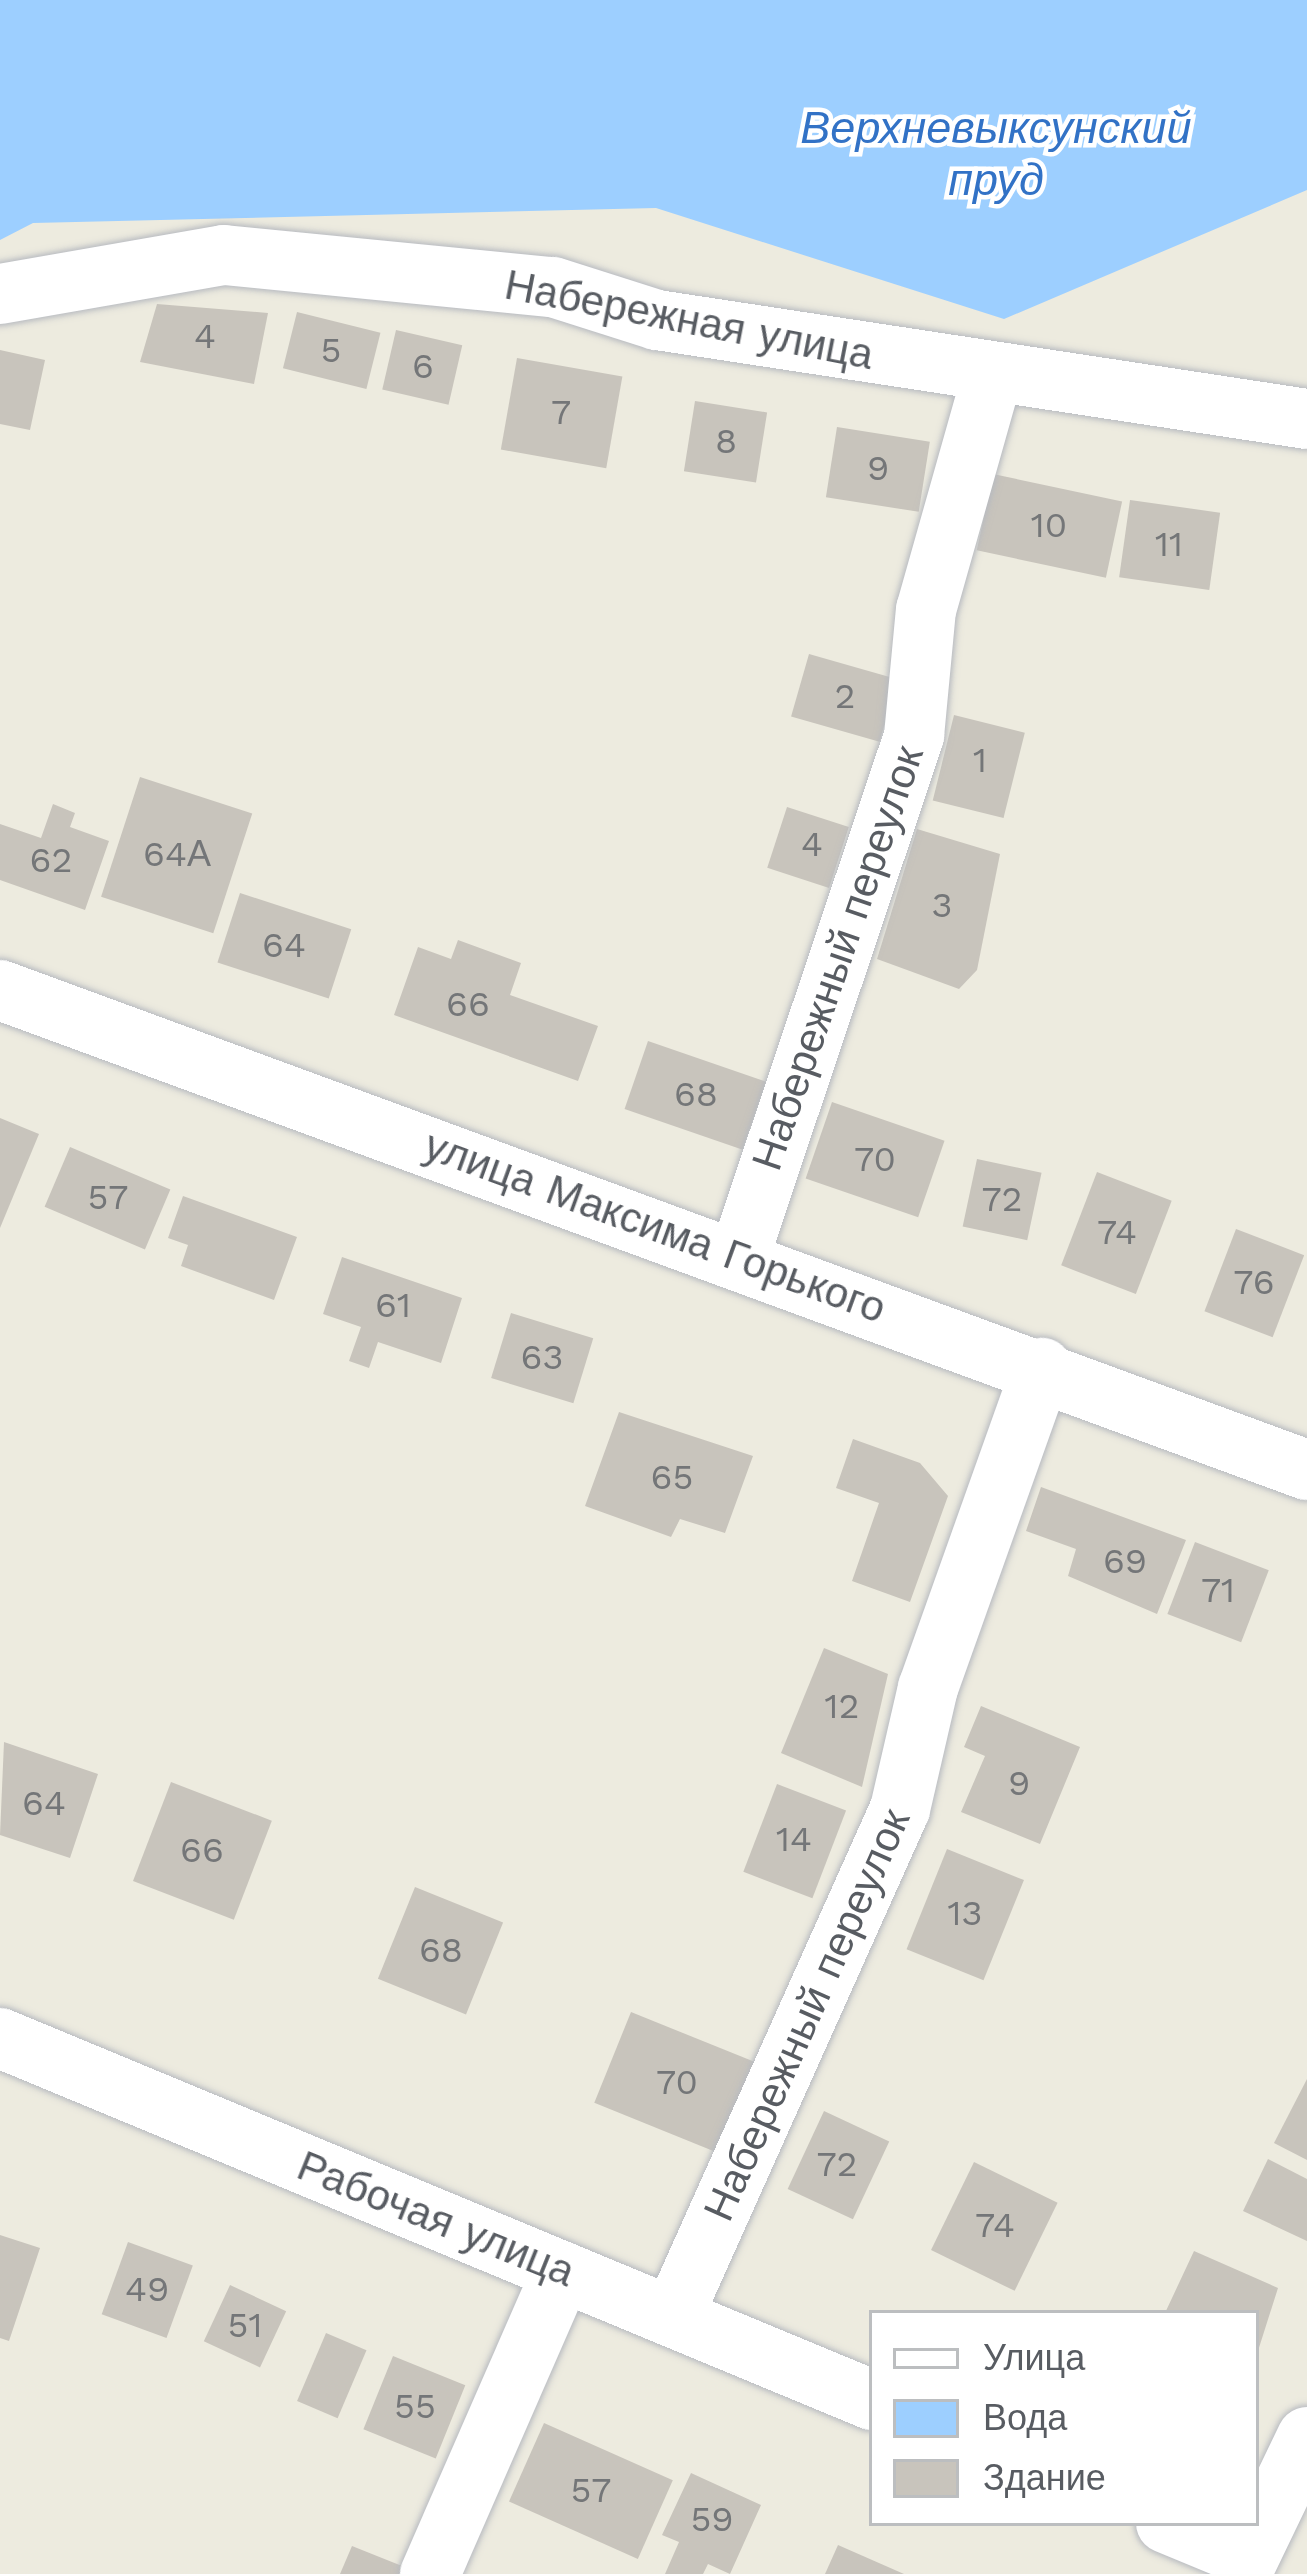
<!DOCTYPE html>
<html>
<head>
<meta charset="utf-8">
<style>
  body { margin:0 }
  #map { position:relative; width:1307px; height:2574px; overflow:hidden; background:#edebdf; font-family:"Work Sans",sans-serif }
  div>[style] { position:absolute }
  .water>* { inset:0; background:#9dcfff }
  .building>* { inset:0; background:#c8c4bc; transform-origin:0 0 }
  .roads { filter:drop-shadow(0 0 3px #b7bac0) drop-shadow(0 0 3px #b7bac0) }
  .minor>* { height:60px; margin:-30px; padding:0 30px; transform-origin:30px; border-radius:30px; background:#fff }
  span { translate:-50% -50%; white-space:nowrap; text-align:center; line-height:1.15; -webkit-text-stroke:9px #fff; paint-order:stroke }
  .number-label { font-size:36px; color:#747678 }
  .number-label span { -webkit-text-stroke-width:0 }
  .street-label { font-size:42px; color:#585c62 }
  .water-label { font-size:45px; color:#3272c6; font-style:italic }
  .legend { position:absolute; left:869px; top:2310px; width:390px; height:216px; box-sizing:border-box; background:#fff; border:3px solid #bcbec0; margin:0; padding:15px 21px; list-style:none; font-size:36px; color:#585c62 }
  .legend li { display:flex; align-items:center; gap:24px; height:60px }
  .legend b { width:60px; border:3px solid #bcbec0 }
</style>
</head>
<body>
<div id="map">
  <div class="water">
    <i style="clip-path:polygon(0 0,1307px 0,1307px 190px,1004px 319px,656px 208px,33px 223px,0 240px)"></i>
  </div>
  <div class="building">
    <i style="clip-path:polygon(157px 304px,268px 313px,254px 384px,140px 362px)"></i>
    <i style="left:297px;top:312px;width:86px;height:58px;rotate:14deg"></i>
    <i style="left:396px;top:330px;width:68px;height:61px;rotate:13deg"></i>
    <i style="clip-path:polygon(0 350px,45px 360px,30px 430px,0 424px)"></i>
    <i style="left:517px;top:358px;width:107px;height:93px;rotate:10deg"></i>
    <i style="left:695px;top:401px;width:73px;height:71px;rotate:9deg"></i>
    <i style="left:837px;top:427px;width:94px;height:71px;rotate:9deg"></i>
    <i style="left:993px;top:474px;width:132px;height:78px;rotate:12deg"></i>
    <i style="left:1130px;top:500px;width:91px;height:78px;rotate:8deg"></i>
    <i style="left:809px;top:654px;width:92px;height:65px;rotate:16deg"></i>
    <i style="left:954px;top:715px;width:73px;height:88px;rotate:14deg"></i>
    <i style="left:140px;top:777px;width:118px;height:126px;rotate:18deg"></i>
    <i style="clip-path:polygon(53px 804px,75px 813px,70px 827px,109px 841px,85px 910px,0 880px,0 824px,41px 838px)"></i>
    <i style="left:787px;top:807px;width:65px;height:64px;rotate:18deg"></i>
    <i style="clip-path:polygon(917px 829px,1000px 854px,977px 970px,959px 989px,877px 959px)"></i>
    <i style="left:240px;top:893px;width:117px;height:73px;rotate:18deg"></i>
    <i style="clip-path:polygon(458px 940px,521px 963px,510px 995px,598px 1026px,578px 1081px,394px 1015px,418px 947px,451px 959px)"></i>
    <i style="left:648px;top:1041px;width:125px;height:72px;rotate:19deg"></i>
    <i style="left:832px;top:1102px;width:119px;height:81px;rotate:19deg"></i>
    <i style="clip-path:polygon(0 1118px,39px 1134px,0 1228px)"></i>
    <i style="left:70px;top:1147px;width:109px;height:65px;rotate:23deg"></i>
    <i style="left:977px;top:1159px;width:66px;height:69px;rotate:12deg"></i>
    <i style="left:1097px;top:1172px;width:80px;height:100px;rotate:21deg"></i>
    <i style="clip-path:polygon(183px 1196px,297px 1237px,274px 1300px,181px 1266px,188px 1245px,168px 1238px)"></i>
    <i style="left:1236px;top:1229px;width:73px;height:88px;rotate:21deg"></i>
    <i style="clip-path:polygon(342px 1257px,462px 1298px,441px 1363px,378px 1342px,369px 1368px,349px 1361px,361px 1327px,323px 1314px)"></i>
    <i style="left:511px;top:1313px;width:86px;height:68px;rotate:17deg"></i>
    <i style="clip-path:polygon(619px 1412px,753px 1456px,725px 1533px,680px 1519px,671px 1537px,585px 1506px)"></i>
    <i style="clip-path:polygon(853px 1439px,920px 1463px,948px 1496px,910px 1602px,852px 1581px,879px 1503px,836px 1488px)"></i>
    <i style="clip-path:polygon(1041px 1487px,1186px 1540px,1157px 1614px,1068px 1576px,1076px 1549px,1026px 1531px)"></i>
    <i style="left:1195px;top:1542px;width:79px;height:77px;rotate:21deg"></i>
    <i style="clip-path:polygon(824px 1648px,888px 1674px,862px 1787px,781px 1753px)"></i>
    <i style="clip-path:polygon(981px 1706px,1080px 1747px,1040px 1844px,961px 1812px,985px 1756px,964px 1747px)"></i>
    <i style="clip-path:polygon(4px 1742px,98px 1774px,70px 1858px,0 1835px)"></i>
    <i style="left:171px;top:1782px;width:108px;height:106px;rotate:21deg"></i>
    <i style="left:777px;top:1784px;width:74px;height:94px;rotate:21deg"></i>
    <i style="left:947px;top:1849px;width:83px;height:108px;rotate:22deg"></i>
    <i style="left:415px;top:1887px;width:95px;height:99px;rotate:22deg"></i>
    <i style="left:631px;top:2012px;width:139px;height:98px;rotate:22deg"></i>
    <i style="clip-path:polygon(1307px 2079px,1307px 2160px,1274px 2143px)"></i>
    <i style="left:824px;top:2111px;width:72px;height:86px;rotate:25deg"></i>
    <i style="clip-path:polygon(1268px 2159px,1307px 2179px,1307px 2241px,1243px 2211px)"></i>
    <i style="left:974px;top:2162px;width:93px;height:98px;rotate:26deg"></i>
    <i style="clip-path:polygon(0 2235px,40px 2248px,9px 2341px,0 2338px)"></i>
    <i style="left:128px;top:2242px;width:69px;height:77px;rotate:20deg"></i>
    <i style="clip-path:polygon(1194px 2251px,1278px 2288px,1257px 2354px,1256px 2313px,1165px 2313px)"></i>
    <i style="left:230px;top:2285px;width:62px;height:62px;rotate:25deg"></i>
    <i style="left:326px;top:2333px;width:44px;height:74px;rotate:23deg"></i>
    <i style="left:393px;top:2356px;width:78px;height:79px;rotate:22deg"></i>
    <i style="left:544px;top:2423px;width:141px;height:86px;rotate:24deg"></i>
    <i style="clip-path:polygon(691px 2473px,761px 2505px,730px 2574px,708px 2564px,703px 2574px,665px 2574px,679px 2542px,662px 2535px)"></i>
    <i style="clip-path:polygon(838px 2545px,904px 2574px,825px 2574px)"></i>
    <i style="clip-path:polygon(352px 2546px,407px 2568px,405px 2574px,340px 2574px)"></i>
  </div>
  <div class="roads">
    <div class="minor">
      <i style="left:0;top:294px;width:227px;rotate:-9.9deg"></i>
      <i style="left:224px;top:255px;width:331px;rotate:5.6deg"></i>
      <i style="left:553px;top:287px;width:109px;rotate:17.6deg"></i>
      <i style="left:657px;top:320px;width:657px;rotate:8.66deg"></i>
      <i style="left:0;top:990px;width:1392px;rotate:20.17deg"></i>
      <i style="left:739px;top:1257px;width:550px;rotate:-71.43deg"></i>
      <i style="left:914px;top:736px;width:127px;rotate:-84.6deg"></i>
      <i style="left:926px;top:610px;width:242px;rotate:-74.2deg"></i>
      <i style="left:0;top:2038px;width:944px;rotate:22.55deg"></i>
      <i style="left:673px;top:2316px;width:555px;rotate:-65.88deg"></i>
      <i style="left:900px;top:1809px;width:124px;rotate:-77deg"></i>
      <i style="left:928px;top:1688px;width:340px;rotate:-70.4deg"></i>
      <i style="left:1166px;top:2523px;width:89px;rotate:22.5deg"></i>
      <i style="left:430px;top:2574px;width:330px;rotate:-66.4deg"></i>
      <i style="left:1241px;top:2574px;width:152px;rotate:-64.3deg"></i>
    </div>
  </div>
  <div class="number-label">
    <span style="left:205px;top:337px">4</span>
    <span style="left:331px;top:351px">5</span>
    <span style="left:423px;top:367px">6</span>
    <span style="left:561px;top:413px">7</span>
    <span style="left:726px;top:442px">8</span>
    <span style="left:878px;top:469px">9</span>
    <span style="left:1049px;top:526px">10</span>
    <span style="left:1169px;top:545px">11</span>
    <span style="left:845px;top:697px">2</span>
    <span style="left:980px;top:761px">1</span>
    <span style="left:812px;top:845px">4</span>
    <span style="left:177px;top:855px">64А</span>
    <span style="left:51px;top:861px">62</span>
    <span style="left:942px;top:906px">3</span>
    <span style="left:284px;top:946px">64</span>
    <span style="left:468px;top:1005px">66</span>
    <span style="left:696px;top:1095px">68</span>
    <span style="left:875px;top:1160px">70</span>
    <span style="left:108px;top:1198px">57</span>
    <span style="left:1002px;top:1200px">72</span>
    <span style="left:1117px;top:1233px">74</span>
    <span style="left:1254px;top:1283px">76</span>
    <span style="left:393px;top:1306px">61</span>
    <span style="left:542px;top:1358px">63</span>
    <span style="left:672px;top:1478px">65</span>
    <span style="left:1125px;top:1562px">69</span>
    <span style="left:1218px;top:1591px">71</span>
    <span style="left:842px;top:1707px">12</span>
    <span style="left:1019px;top:1784px">9</span>
    <span style="left:44px;top:1804px">64</span>
    <span style="left:794px;top:1840px">14</span>
    <span style="left:202px;top:1851px">66</span>
    <span style="left:965px;top:1914px">13</span>
    <span style="left:441px;top:1951px">68</span>
    <span style="left:677px;top:2083px">70</span>
    <span style="left:837px;top:2165px">72</span>
    <span style="left:995px;top:2226px">74</span>
    <span style="left:147px;top:2290px">49</span>
    <span style="left:245px;top:2326px">51</span>
    <span style="left:415px;top:2407px">55</span>
    <span style="left:591px;top:2491px">57</span>
    <span style="left:712px;top:2520px">59</span>
  </div>
  <div class="street-label">
    <span style="left:689px;top:320px;rotate:11deg">Набережная улица</span>
    <span style="left:838px;top:958px;rotate:-71deg">Набережный переулок</span>
    <span style="left:655px;top:1227px;rotate:20deg">улица Максима Горького</span>
    <span style="left:807px;top:2015px;rotate:-66deg">Набережный переулок</span>
    <span style="left:436px;top:2219px;rotate:22deg">Рабочая улица</span>
  </div>
  <div class="water-label">
    <span style="left:996px;top:154px">Верхневыксунский<br>пруд</span>
  </div>
  <ul class="legend">
  <li><b style="height:15px;background:#fff"></b>Улица</li>
  <li><b style="height:33px;background:#9dcfff"></b>Вода</li>
  <li><b style="height:33px;background:#c8c4bc"></b>Здание</li>
  </ul>
</div>
</body>
</html>
